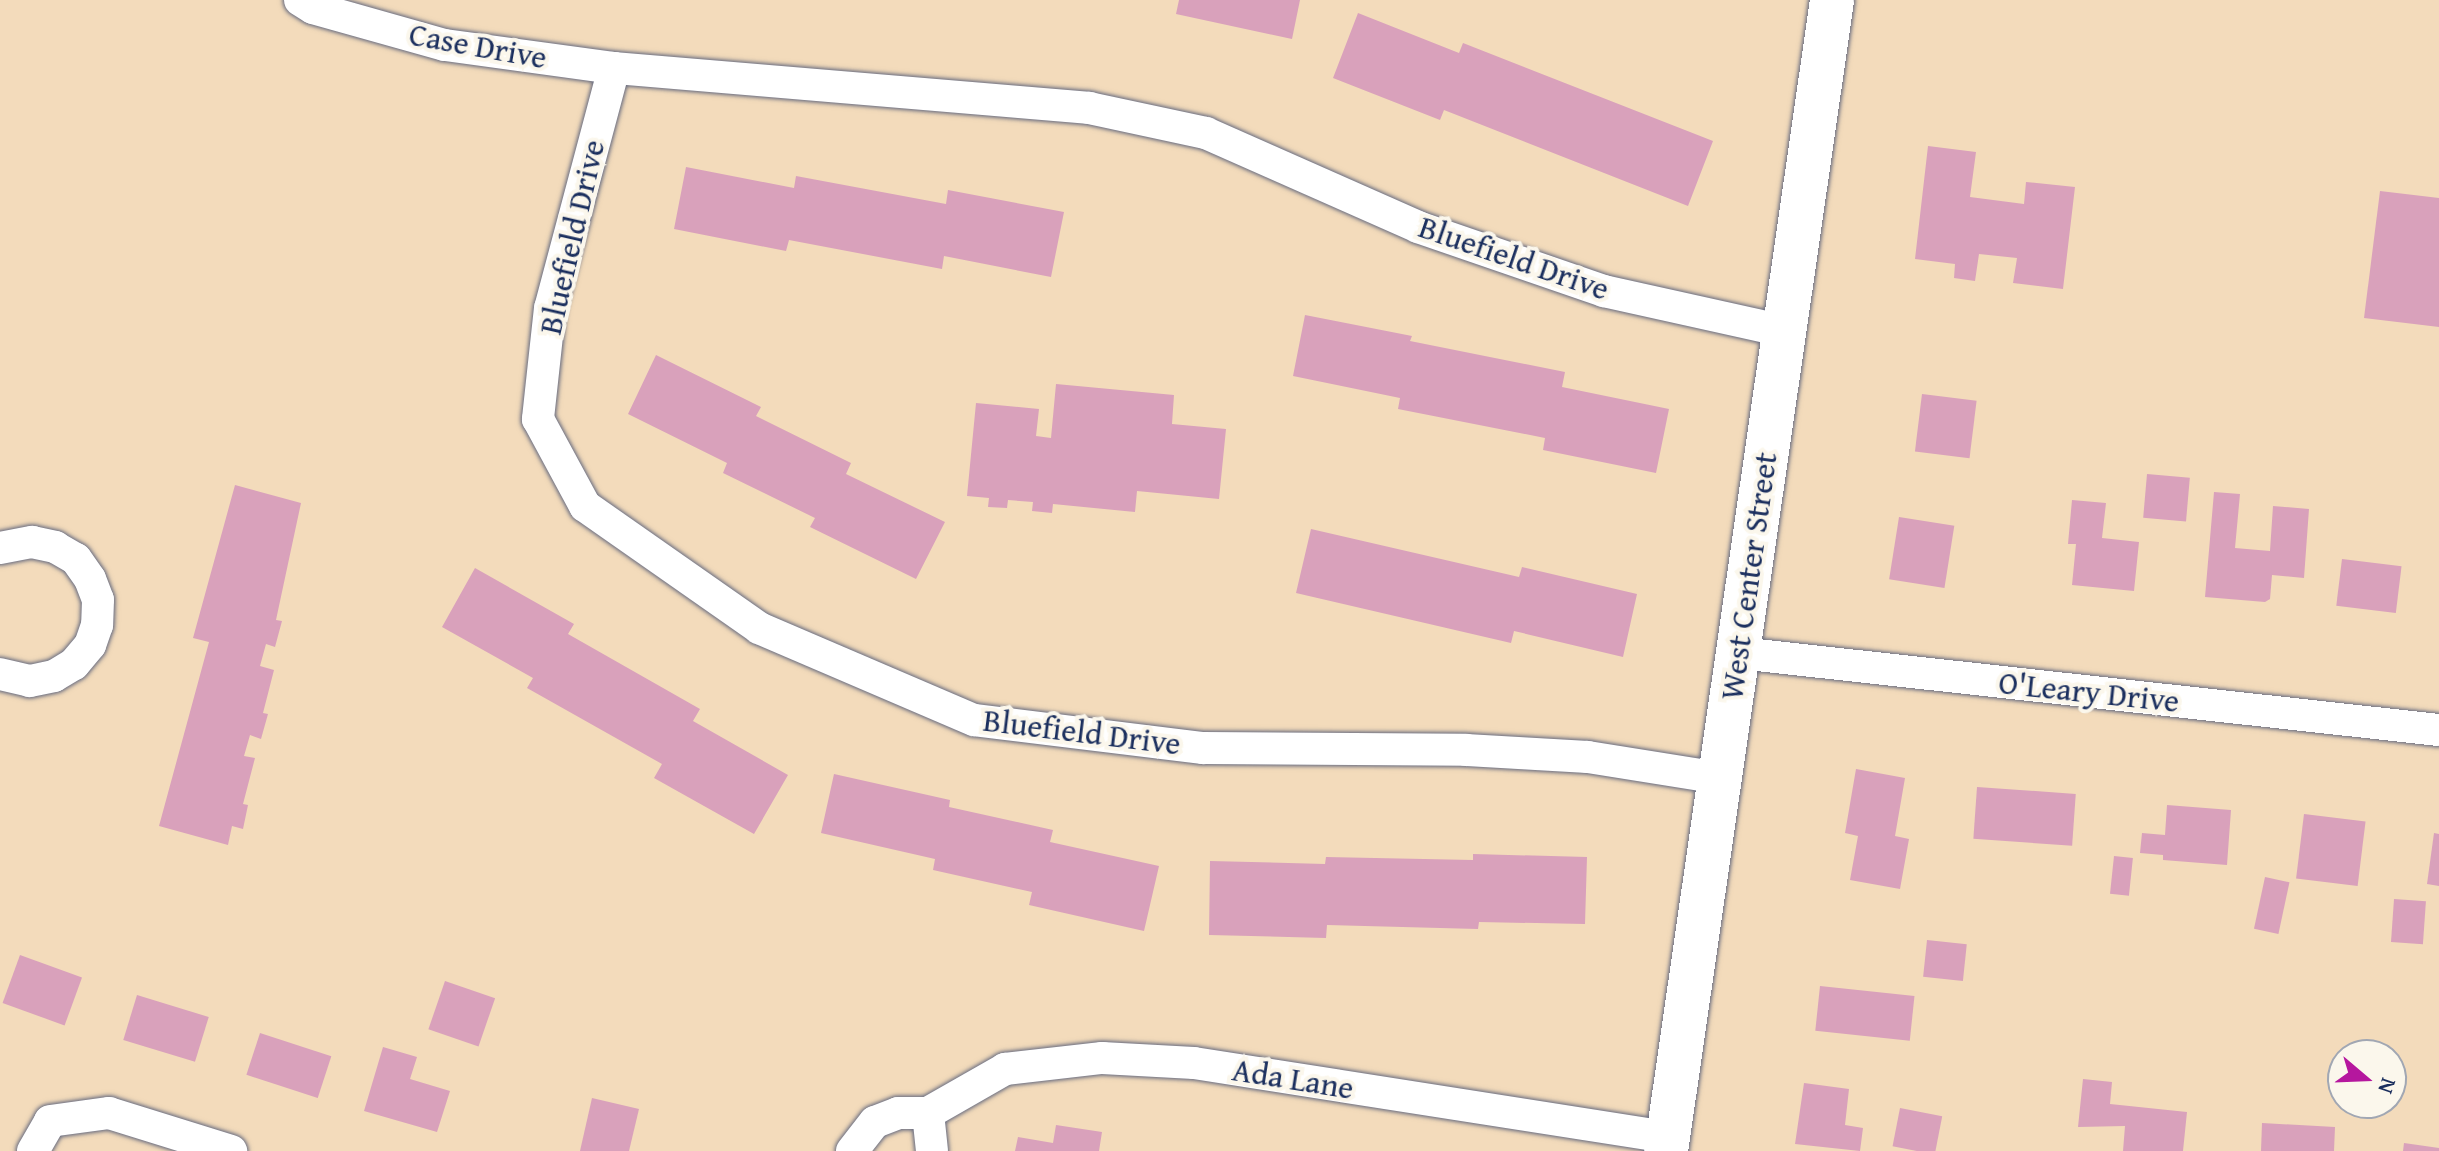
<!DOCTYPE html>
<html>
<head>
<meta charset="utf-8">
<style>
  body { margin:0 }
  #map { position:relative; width:2439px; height:1151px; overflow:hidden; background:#f3dbbb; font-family:"Gentium Book Plus",serif }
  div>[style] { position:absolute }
  .building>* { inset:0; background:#d9a1bb; transform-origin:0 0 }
  .roads { filter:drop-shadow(0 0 2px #676b7f) drop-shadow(0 0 2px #676b7f) }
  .street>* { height:32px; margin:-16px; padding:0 16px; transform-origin:16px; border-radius:16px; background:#fff }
  .secondary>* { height:44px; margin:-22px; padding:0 22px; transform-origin:22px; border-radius:22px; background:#fff }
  span { translate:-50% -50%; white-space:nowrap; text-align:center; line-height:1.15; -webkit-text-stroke:8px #fbf7ec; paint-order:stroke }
  .street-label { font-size:32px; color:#1b2f5e }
  .north { position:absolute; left:2327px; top:1039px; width:80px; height:80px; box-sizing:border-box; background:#fbf7ec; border:2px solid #a1a7b3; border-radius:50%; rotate:109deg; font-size:22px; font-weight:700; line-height:32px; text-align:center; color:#1b2f5e }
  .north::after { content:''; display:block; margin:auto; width:28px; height:36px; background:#b5179e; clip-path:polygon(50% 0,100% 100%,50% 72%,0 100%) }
</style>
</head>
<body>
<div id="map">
  <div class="building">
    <i style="clip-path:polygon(1179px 0,1300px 0,1292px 39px,1176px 14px)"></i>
    <i style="clip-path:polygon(1358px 13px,1459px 53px,1463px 43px,1713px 141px,1688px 206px,1444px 110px,1440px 120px,1333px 78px)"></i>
    <i style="clip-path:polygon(1928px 146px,1976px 152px,1970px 197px,2024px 204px,2026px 182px,2075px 187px,2063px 289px,2013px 283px,2017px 258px,1979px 254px,1975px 281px,1954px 278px,1955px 264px,1915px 259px)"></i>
    <i style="clip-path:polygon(686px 167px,794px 188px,796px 176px,946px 204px,948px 190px,1064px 212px,1051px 277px,944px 256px,942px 269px,789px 240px,786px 251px,674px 229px)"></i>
    <i style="clip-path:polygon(2380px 191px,2439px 198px,2439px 327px,2364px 318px)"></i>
    <i style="clip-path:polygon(1305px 315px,1412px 336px,1410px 341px,1565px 372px,1562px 387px,1669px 409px,1656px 473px,1543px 450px,1545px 438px,1398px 409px,1400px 398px,1293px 376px)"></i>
    <i style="clip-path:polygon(656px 355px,761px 407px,756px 416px,851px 463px,846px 474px,945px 522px,916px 579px,810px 527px,815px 518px,723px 473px,727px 463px,628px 414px)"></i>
    <i style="clip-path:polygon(1056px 384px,1174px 395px,1172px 424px,1226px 429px,1219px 499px,1137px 491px,1135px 512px,1053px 504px,1052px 513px,1032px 511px,1033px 502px,1008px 500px,1007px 508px,988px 507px,989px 498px,967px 496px,976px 403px,1039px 409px,1036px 436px,1051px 438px)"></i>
    <i style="left:1922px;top:394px;width:55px;height:58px;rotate:7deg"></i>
    <i style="left:2147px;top:474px;width:43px;height:44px;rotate:5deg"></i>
    <i style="clip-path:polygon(235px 485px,301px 503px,276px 620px,282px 621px,275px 647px,266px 644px,260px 666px,274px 670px,263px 713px,268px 714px,261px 739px,250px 735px,244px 756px,255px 758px,243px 804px,248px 805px,243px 829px,232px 826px,228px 845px,159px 826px,209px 642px,193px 638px)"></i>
    <i style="clip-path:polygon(2214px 492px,2240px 494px,2235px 548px,2270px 551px,2273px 506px,2309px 509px,2304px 578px,2272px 575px,2270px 599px,2265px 602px,2205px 597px)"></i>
    <i style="clip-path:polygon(2072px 500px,2106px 503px,2102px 538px,2139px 542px,2134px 591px,2072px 585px,2076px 544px,2068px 544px)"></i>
    <i style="left:1899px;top:517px;width:56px;height:63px;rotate:9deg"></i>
    <i style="clip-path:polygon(1311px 529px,1519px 577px,1522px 567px,1637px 594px,1623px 657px,1514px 631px,1511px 643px,1296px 593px)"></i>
    <i style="left:2342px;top:559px;width:60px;height:47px;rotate:7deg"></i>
    <i style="clip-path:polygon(475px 568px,574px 624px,568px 634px,700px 709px,693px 721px,788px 775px,754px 834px,654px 778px,662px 764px,527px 688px,533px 678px,442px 627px)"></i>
    <i style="clip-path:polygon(1856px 769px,1905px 778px,1895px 836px,1909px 839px,1900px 889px,1850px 880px,1858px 836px,1845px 833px)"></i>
    <i style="clip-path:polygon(834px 774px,950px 800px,949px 807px,1053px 830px,1050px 842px,1159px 866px,1144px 931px,1029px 905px,1032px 892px,933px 870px,935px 859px,821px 833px)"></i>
    <i style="left:1977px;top:787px;width:99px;height:52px;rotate:4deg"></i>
    <i style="clip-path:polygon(2167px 805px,2231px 810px,2227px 865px,2163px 860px,2163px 855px,2140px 853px,2142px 833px,2165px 835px)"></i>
    <i style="left:2304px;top:814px;width:62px;height:65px;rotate:7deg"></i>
    <i style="clip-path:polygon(2434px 833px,2439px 834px,2439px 886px,2427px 884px)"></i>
    <i style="clip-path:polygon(1473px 854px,1587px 857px,1585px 924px,1479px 922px,1478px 929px,1327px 925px,1326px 938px,1209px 935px,1210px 861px,1325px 864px,1326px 857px,1473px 860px)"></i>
    <i style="left:2114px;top:856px;width:19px;height:38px;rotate:6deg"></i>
    <i style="left:2265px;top:877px;width:25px;height:53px;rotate:12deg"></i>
    <i style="left:2394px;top:899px;width:32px;height:43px;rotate:4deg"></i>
    <i style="left:1927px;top:940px;width:40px;height:37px;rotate:6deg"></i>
    <i style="left:20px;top:955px;width:66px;height:51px;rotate:20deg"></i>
    <i style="left:445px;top:981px;width:53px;height:51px;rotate:19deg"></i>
    <i style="left:1820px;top:986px;width:95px;height:45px;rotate:6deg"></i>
    <i style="left:137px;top:995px;width:75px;height:47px;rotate:17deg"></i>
    <i style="left:260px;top:1033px;width:75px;height:44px;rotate:18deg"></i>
    <i style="clip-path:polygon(383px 1047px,417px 1057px,410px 1079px,450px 1091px,437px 1132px,364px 1111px)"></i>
    <i style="clip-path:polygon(2083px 1079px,2112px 1082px,2110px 1104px,2187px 1112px,2183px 1151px,2123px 1151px,2125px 1126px,2078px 1127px)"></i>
    <i style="clip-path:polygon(1804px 1083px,1849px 1089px,1845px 1125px,1863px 1128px,1860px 1151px,1795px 1144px)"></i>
    <i style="clip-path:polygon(592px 1098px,639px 1109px,629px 1151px,580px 1151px)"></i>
    <i style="left:1900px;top:1108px;width:43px;height:39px;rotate:11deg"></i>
    <i style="clip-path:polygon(2262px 1123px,2335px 1127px,2334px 1151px,2261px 1151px)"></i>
    <i style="clip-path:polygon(1056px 1125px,1102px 1132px,1099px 1151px,1015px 1151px,1018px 1137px,1053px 1143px)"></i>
    <i style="clip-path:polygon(2404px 1143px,2439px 1148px,2439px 1151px,2403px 1151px)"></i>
  </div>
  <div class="roads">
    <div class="street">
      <i style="left:300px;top:0;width:15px;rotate:32deg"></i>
      <i style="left:313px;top:8px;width:137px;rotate:15.7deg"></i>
      <i style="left:445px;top:45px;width:171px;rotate:7.8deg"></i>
      <i style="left:614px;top:68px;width:477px;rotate:4.8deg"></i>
      <i style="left:1089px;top:108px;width:120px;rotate:12.1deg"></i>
      <i style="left:1206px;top:133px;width:232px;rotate:23.9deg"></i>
      <i style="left:1418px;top:227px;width:197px;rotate:19deg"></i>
      <i style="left:1604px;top:291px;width:184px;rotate:12.5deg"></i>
      <i style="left:614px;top:68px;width:248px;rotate:104.9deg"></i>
      <i style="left:550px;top:308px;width:112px;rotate:96.2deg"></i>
      <i style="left:538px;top:419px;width:99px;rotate:61.6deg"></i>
      <i style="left:585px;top:506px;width:213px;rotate:35deg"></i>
      <i style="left:759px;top:628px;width:234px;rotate:23.2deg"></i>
      <i style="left:974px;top:720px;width:231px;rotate:7deg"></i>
      <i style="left:1203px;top:748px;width:263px;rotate:0.4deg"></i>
      <i style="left:1466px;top:750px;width:122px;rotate:3.3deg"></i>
      <i style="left:1588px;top:757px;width:133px;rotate:9.1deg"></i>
      <i style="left:0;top:548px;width:33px;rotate:-11deg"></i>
      <i style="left:32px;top:542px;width:24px;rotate:12deg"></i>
      <i style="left:55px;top:547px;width:24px;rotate:30deg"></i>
      <i style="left:76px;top:559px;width:24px;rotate:55deg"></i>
      <i style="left:90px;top:579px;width:22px;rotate:69deg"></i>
      <i style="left:98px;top:600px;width:25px;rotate:92deg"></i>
      <i style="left:97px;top:625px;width:21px;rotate:109deg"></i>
      <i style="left:90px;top:645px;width:25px;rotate:130deg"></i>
      <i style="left:74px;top:664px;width:23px;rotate:149deg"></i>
      <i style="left:54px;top:676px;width:25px;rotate:168deg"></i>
      <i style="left:30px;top:681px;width:31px;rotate:-167deg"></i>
      <i style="left:1739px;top:653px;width:704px;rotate:6.28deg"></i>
      <i style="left:928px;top:1113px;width:38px;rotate:84deg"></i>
      <i style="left:33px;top:1151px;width:34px;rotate:-60deg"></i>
      <i style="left:50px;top:1121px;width:60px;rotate:-7.7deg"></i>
      <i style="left:109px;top:1113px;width:128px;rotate:17.3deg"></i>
      <i style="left:852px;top:1151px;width:37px;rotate:-52deg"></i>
      <i style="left:875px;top:1122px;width:25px;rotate:-21deg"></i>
      <i style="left:898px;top:1113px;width:30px"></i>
      <i style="left:928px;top:1113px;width:89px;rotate:-29.7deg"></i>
      <i style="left:1005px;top:1069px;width:98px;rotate:-6.5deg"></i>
      <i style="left:1102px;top:1058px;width:92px;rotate:3.1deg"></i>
      <i style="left:1194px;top:1063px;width:480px;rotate:8.9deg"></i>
    </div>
    <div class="secondary">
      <i style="left:1666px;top:1151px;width:1163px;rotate:-81.79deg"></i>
    </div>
  </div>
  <div class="street-label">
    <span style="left:478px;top:46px;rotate:10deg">Case Drive</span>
    <span style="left:572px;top:237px;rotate:-77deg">Bluefield Drive</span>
    <span style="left:1514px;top:258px;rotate:19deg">Bluefield Drive</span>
    <span style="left:1749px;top:576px;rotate:-82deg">West Center Street</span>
    <span style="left:2089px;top:692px;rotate:6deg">O'Leary Drive</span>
    <span style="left:1082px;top:732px;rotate:7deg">Bluefield Drive</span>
    <span style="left:1293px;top:1079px;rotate:9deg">Ada Lane</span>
  </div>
  <div class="north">N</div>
</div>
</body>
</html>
